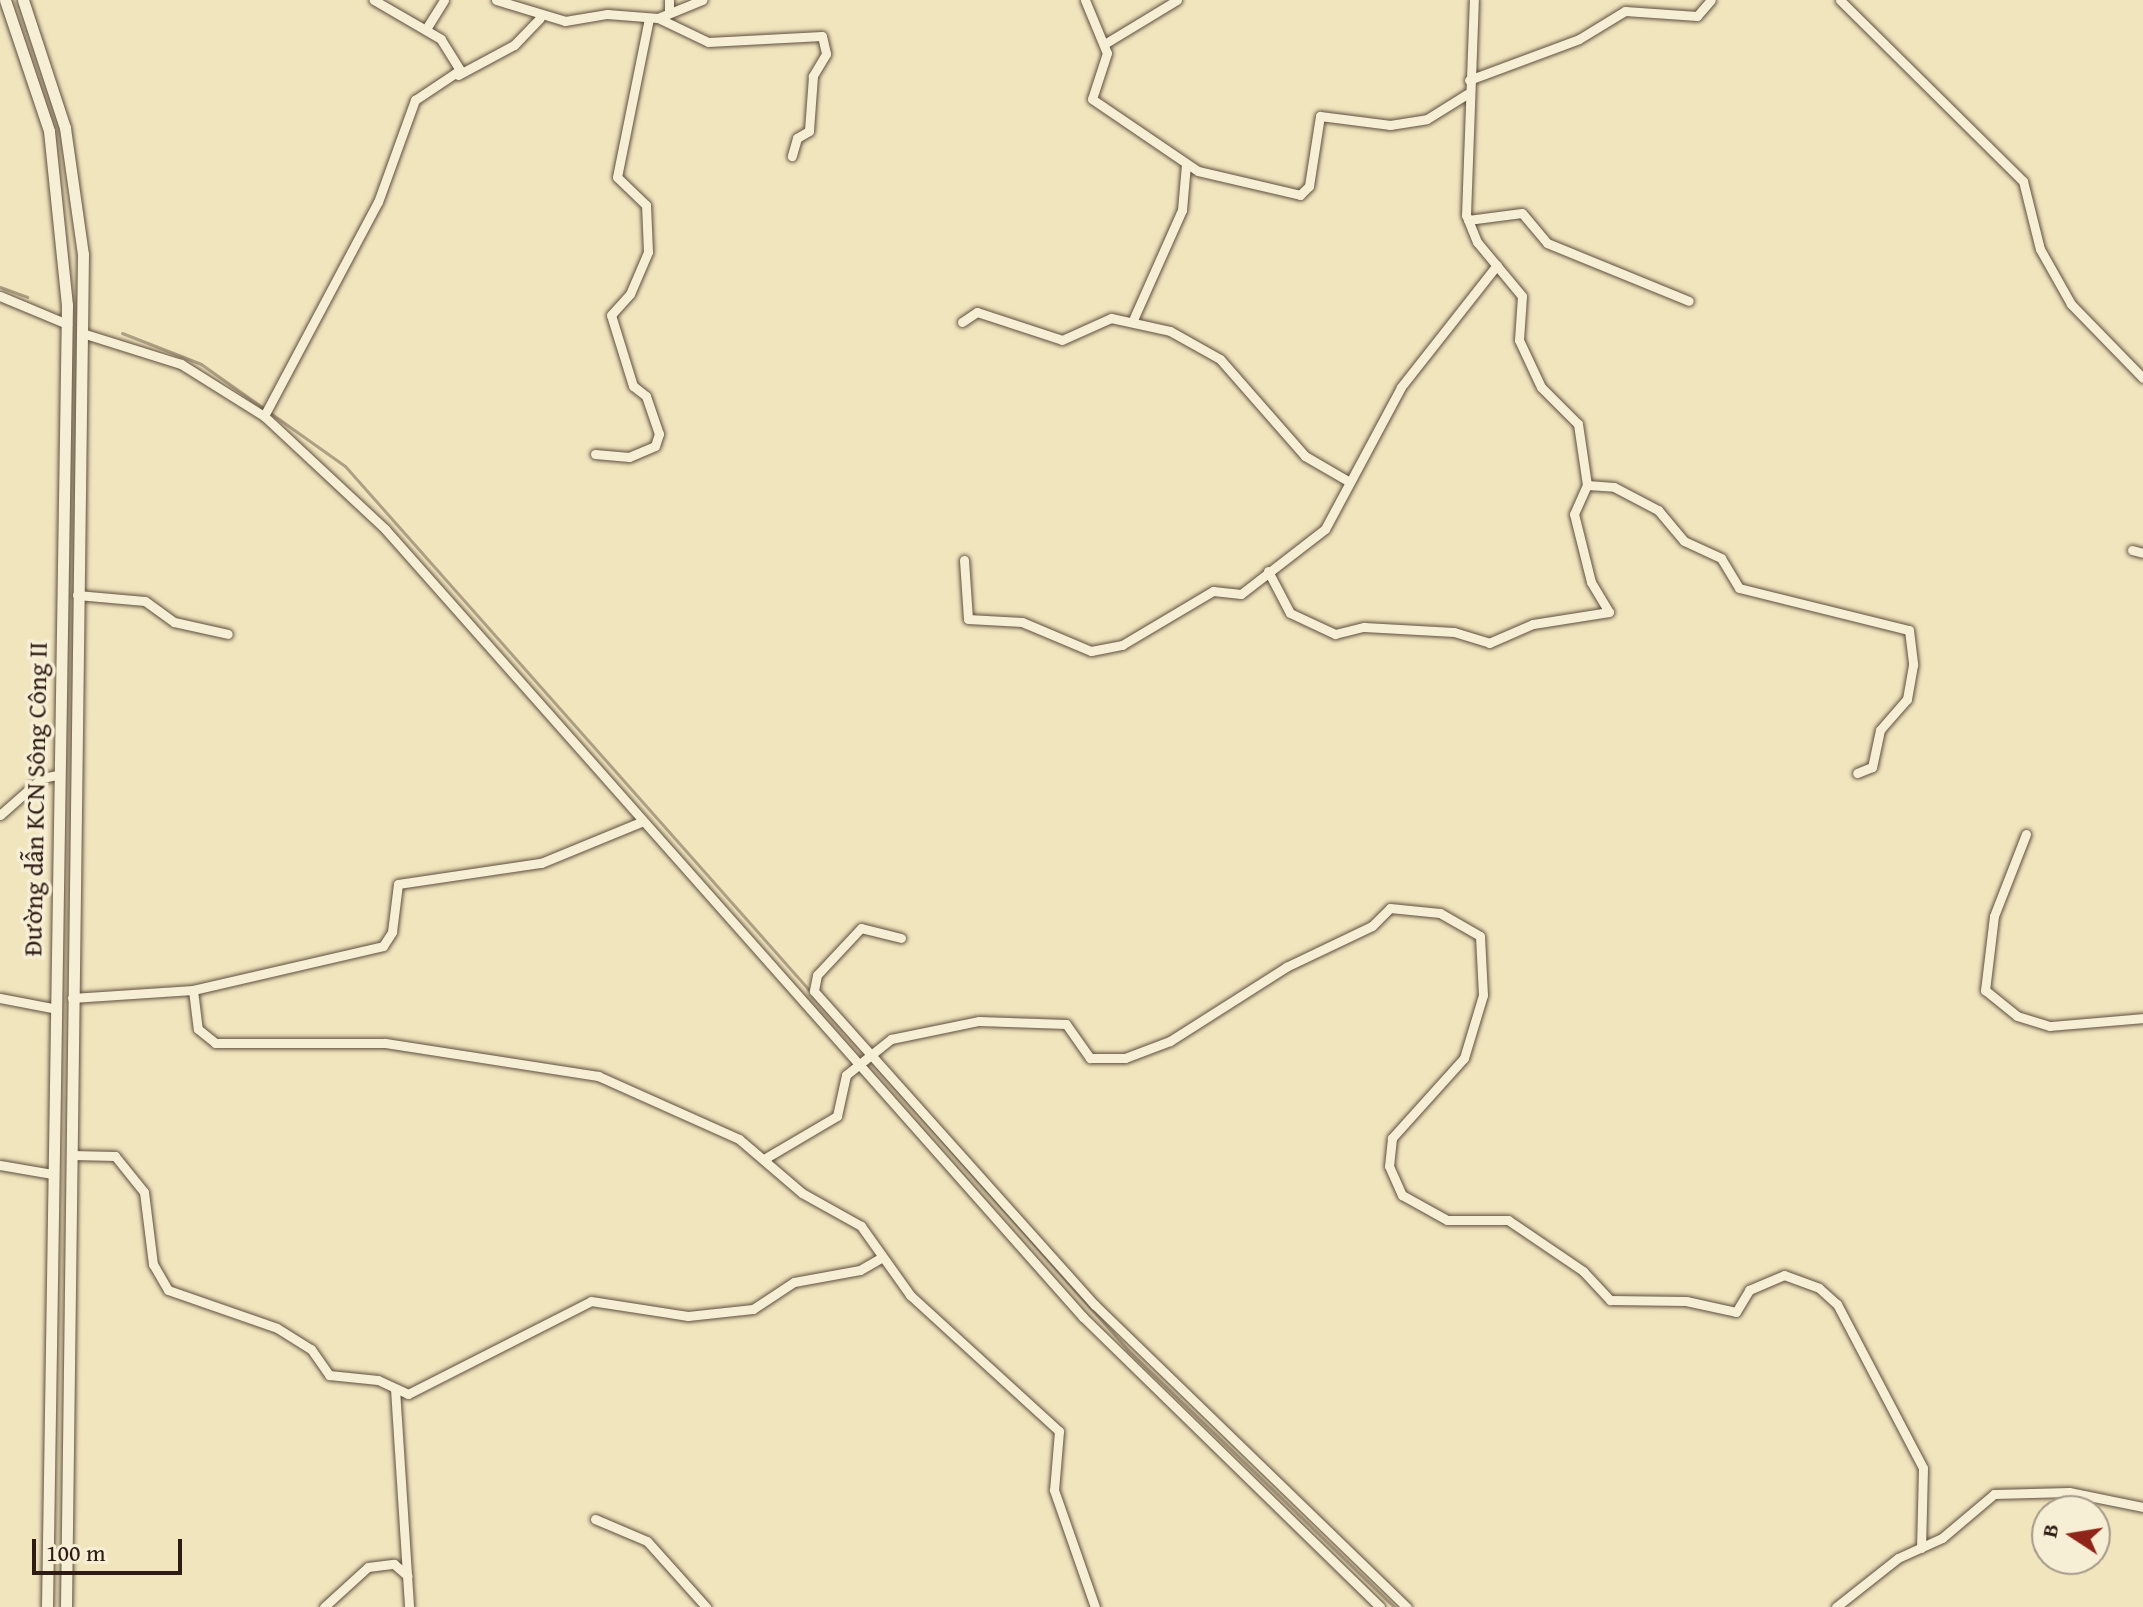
<!DOCTYPE html>
<html>
<head>
<meta charset="utf-8">
<style>
  body { margin:0 }
  #map { position:relative; width:2143px; height:1607px; overflow:hidden; background:#f1e5be; font-family:"Gentium Book Plus",serif }
  div>[style] { position:absolute }
  .stream>* { height:3px; margin:-1.5px; padding:0 1.5px; transform-origin:1.5px; border-radius:1.5px; background:#aea084 }
  .roads { filter:drop-shadow(0 0 2px #5e4e3e) drop-shadow(0 0 2px #5e4e3e) }
  .minor>* { height:9px; margin:-4.5px; padding:0 4.5px; transform-origin:4.5px; border-radius:4.5px; background:#f6eed5 }
  .tertiary>* { height:11px; margin:-5.5px; padding:0 5.5px; transform-origin:5.5px; border-radius:5.5px; background:#f6eed5 }
  span { translate:-50% -50%; white-space:nowrap; text-align:center; line-height:1.15; -webkit-text-stroke:7px #f6eed5; paint-order:stroke }
  .street-label { font-size:26px; color:#2d1b14 }
  .north { position:absolute; left:2031px; top:1495px; width:80px; height:80px; box-sizing:border-box; background:#f6eed5; border:2px solid #a69a88; border-radius:50%; rotate:282deg; font-size:22px; font-weight:700; line-height:32px; text-align:center; color:#2d1b14 }
  .north::after { content:''; display:block; margin:auto; width:28px; height:36px; background:#8f2418; clip-path:polygon(50% 0,100% 100%,50% 72%,0 100%) }
  .scale { position:absolute; left:32px; top:1539px; width:150px; height:36px; box-sizing:border-box; border:4px solid #2d1b14; border-top:0; padding-left:10px; font-size:24px; line-height:28px; white-space:nowrap; color:#2d1b14; -webkit-text-stroke:6px #f6eed5; paint-order:stroke }
</style>
</head>
<body>
<div id="map">
  <div class="stream">
    <i style="left:0;top:287px;width:29px;rotate:20deg"></i>
    <i style="left:122px;top:333px;width:85px;rotate:21.4deg"></i>
    <i style="left:201px;top:364px;width:176px;rotate:35.3deg"></i>
    <i style="left:345px;top:466px;width:1181px;rotate:48.47deg"></i>
    <i style="left:1128px;top:1350px;width:370px;rotate:44deg"></i>
  </div>
  <div class="roads">
    <div class="minor">
      <i style="left:496px;top:0;width:72px;rotate:16.9deg"></i>
      <i style="left:565px;top:21px;width:43px;rotate:-9.5deg"></i>
      <i style="left:607px;top:14px;width:51px;rotate:4.5deg"></i>
      <i style="left:658px;top:18px;width:48px;rotate:-22.2deg"></i>
      <i style="left:669px;top:0;width:13px;rotate:90deg"></i>
      <i style="left:1085px;top:0;width:57px;rotate:67.5deg"></i>
      <i style="left:1107px;top:53px;width:48px;rotate:108.1deg"></i>
      <i style="left:1092px;top:99px;width:128px;rotate:34.2deg"></i>
      <i style="left:1198px;top:171px;width:105px;rotate:13.2deg"></i>
      <i style="left:1300px;top:195px;width:13px;rotate:-45deg"></i>
      <i style="left:1309px;top:186px;width:71px;rotate:-81.1deg"></i>
      <i style="left:1320px;top:116px;width:71px;rotate:7.3deg"></i>
      <i style="left:1390px;top:125px;width:37px;rotate:-9deg"></i>
      <i style="left:1427px;top:119px;width:47px;rotate:-32deg"></i>
      <i style="left:1840px;top:0;width:257px;rotate:44.7deg"></i>
      <i style="left:2023px;top:181px;width:70px;rotate:76deg"></i>
      <i style="left:2040px;top:249px;width:63px;rotate:60.6deg"></i>
      <i style="left:2071px;top:304px;width:103px;rotate:45.8deg"></i>
      <i style="left:658px;top:18px;width:55px;rotate:25.6deg"></i>
      <i style="left:708px;top:42px;width:114px;rotate:-3deg"></i>
      <i style="left:822px;top:36px;width:18px;rotate:77deg"></i>
      <i style="left:826px;top:54px;width:26px;rotate:121deg"></i>
      <i style="left:813px;top:76px;width:55px;rotate:94.2deg"></i>
      <i style="left:809px;top:131px;width:14px;rotate:150deg"></i>
      <i style="left:797px;top:138px;width:19px;rotate:106deg"></i>
      <i style="left:426px;top:29px;width:34px;rotate:-58deg"></i>
      <i style="left:1106px;top:43px;width:83px;rotate:-31.2deg"></i>
      <i style="left:458px;top:75px;width:64px;rotate:-28.2deg"></i>
      <i style="left:514px;top:45px;width:37px;rotate:-46deg"></i>
      <i style="left:1469px;top:80px;width:117px;rotate:-20.4deg"></i>
      <i style="left:1579px;top:39px;width:54px;rotate:-31.3deg"></i>
      <i style="left:1625px;top:11px;width:72px;rotate:4deg"></i>
      <i style="left:1697px;top:16px;width:21px;rotate:-49deg"></i>
      <i style="left:1468px;top:220px;width:54px;rotate:-7.4deg"></i>
      <i style="left:1522px;top:213px;width:39px;rotate:50deg"></i>
      <i style="left:1547px;top:243px;width:153px;rotate:22.2deg"></i>
      <i style="left:0;top:296px;width:73px;rotate:22.7deg"></i>
      <i style="left:1133px;top:320px;width:120px;rotate:-66deg"></i>
      <i style="left:1182px;top:210px;width:46px;rotate:-85deg"></i>
      <i style="left:962px;top:322px;width:18px;rotate:-34deg"></i>
      <i style="left:977px;top:312px;width:89px;rotate:18.2deg"></i>
      <i style="left:1062px;top:340px;width:54px;rotate:-24.2deg"></i>
      <i style="left:1111px;top:318px;width:60px;rotate:12.4deg"></i>
      <i style="left:1170px;top:331px;width:57px;rotate:29.2deg"></i>
      <i style="left:1220px;top:359px;width:129px;rotate:48.8deg"></i>
      <i style="left:1305px;top:456px;width:50px;rotate:30.2deg"></i>
      <i style="left:82px;top:333px;width:104px;rotate:17.4deg"></i>
      <i style="left:181px;top:364px;width:98px;rotate:32.1deg"></i>
      <i style="left:264px;top:416px;width:242px;rotate:-62deg"></i>
      <i style="left:378px;top:202px;width:109px;rotate:-70.1deg"></i>
      <i style="left:415px;top:100px;width:54px;rotate:-33.7deg"></i>
      <i style="left:460px;top:70px;width:36px;rotate:-122deg"></i>
      <i style="left:441px;top:39px;width:78px;rotate:-149.8deg"></i>
      <i style="left:264px;top:416px;width:166px;rotate:43deg"></i>
      <i style="left:385px;top:529px;width:1053px;rotate:48.47deg"></i>
      <i style="left:1083px;top:1317px;width:415px;rotate:44.3deg"></i>
      <i style="left:595px;top:454px;width:34px;rotate:5deg"></i>
      <i style="left:629px;top:457px;width:28px;rotate:-23deg"></i>
      <i style="left:655px;top:446px;width:13px;rotate:-72deg"></i>
      <i style="left:659px;top:434px;width:40px;rotate:-108.9deg"></i>
      <i style="left:646px;top:396px;width:16px;rotate:-142deg"></i>
      <i style="left:633px;top:386px;width:74px;rotate:-107.2deg"></i>
      <i style="left:611px;top:315px;width:28px;rotate:-48deg"></i>
      <i style="left:630px;top:294px;width:46px;rotate:-66.8deg"></i>
      <i style="left:648px;top:252px;width:47px;rotate:-92.4deg"></i>
      <i style="left:646px;top:205px;width:40px;rotate:-136deg"></i>
      <i style="left:617px;top:177px;width:161px;rotate:-78.6deg"></i>
      <i style="left:1587px;top:485px;width:27px;rotate:4deg"></i>
      <i style="left:1614px;top:487px;width:50px;rotate:27.6deg"></i>
      <i style="left:1658px;top:510px;width:40px;rotate:50deg"></i>
      <i style="left:1684px;top:541px;width:41px;rotate:24.7deg"></i>
      <i style="left:1721px;top:558px;width:35px;rotate:59deg"></i>
      <i style="left:1739px;top:588px;width:175px;rotate:13.9deg"></i>
      <i style="left:1909px;top:630px;width:35px;rotate:83deg"></i>
      <i style="left:1913px;top:665px;width:35px;rotate:100deg"></i>
      <i style="left:1907px;top:699px;width:41px;rotate:131.1deg"></i>
      <i style="left:1880px;top:730px;width:38px;rotate:102deg"></i>
      <i style="left:1872px;top:767px;width:16px;rotate:158deg"></i>
      <i style="left:2132px;top:550px;width:11px;rotate:15deg"></i>
      <i style="left:964px;top:560px;width:59px;rotate:86.1deg"></i>
      <i style="left:968px;top:619px;width:54px;rotate:3.2deg"></i>
      <i style="left:1022px;top:622px;width:75px;rotate:22.8deg"></i>
      <i style="left:1091px;top:651px;width:32px;rotate:-11deg"></i>
      <i style="left:1122px;top:645px;width:106px;rotate:-30.7deg"></i>
      <i style="left:1213px;top:591px;width:28px;rotate:6deg"></i>
      <i style="left:1241px;top:594px;width:106px;rotate:-37.7deg"></i>
      <i style="left:1325px;top:529px;width:161px;rotate:-61.8deg"></i>
      <i style="left:1401px;top:387px;width:155px;rotate:-51.8deg"></i>
      <i style="left:1268px;top:571px;width:47px;rotate:62.4deg"></i>
      <i style="left:1290px;top:613px;width:50px;rotate:25deg"></i>
      <i style="left:1335px;top:634px;width:30px;rotate:-14deg"></i>
      <i style="left:1364px;top:627px;width:90px;rotate:3.2deg"></i>
      <i style="left:1454px;top:632px;width:37px;rotate:17deg"></i>
      <i style="left:1489px;top:643px;width:48px;rotate:-23.4deg"></i>
      <i style="left:1533px;top:624px;width:77px;rotate:-9deg"></i>
      <i style="left:1609px;top:612px;width:35px;rotate:-121deg"></i>
      <i style="left:1591px;top:582px;width:70px;rotate:-104deg"></i>
      <i style="left:1574px;top:514px;width:32px;rotate:-66deg"></i>
      <i style="left:1587px;top:485px;width:62px;rotate:-98.4deg"></i>
      <i style="left:1578px;top:424px;width:52px;rotate:-135deg"></i>
      <i style="left:1541px;top:387px;width:52px;rotate:-115.1deg"></i>
      <i style="left:1519px;top:340px;width:44px;rotate:-86.1deg"></i>
      <i style="left:1522px;top:296px;width:70px;rotate:-129.8deg"></i>
      <i style="left:1477px;top:242px;width:29px;rotate:-112deg"></i>
      <i style="left:1466px;top:215px;width:215px;rotate:-87.9deg"></i>
      <i style="left:77px;top:595px;width:68px;rotate:5deg"></i>
      <i style="left:145px;top:601px;width:36px;rotate:36deg"></i>
      <i style="left:174px;top:622px;width:55px;rotate:12.5deg"></i>
      <i style="left:0;top:815px;width:56px;rotate:-41.4deg"></i>
      <i style="left:42px;top:778px;width:16px;rotate:-11deg"></i>
      <i style="left:2026px;top:834px;width:88px;rotate:111.3deg"></i>
      <i style="left:1994px;top:916px;width:75px;rotate:96.9deg"></i>
      <i style="left:1985px;top:990px;width:41px;rotate:39.1deg"></i>
      <i style="left:2017px;top:1016px;width:34px;rotate:17deg"></i>
      <i style="left:2050px;top:1026px;width:93px;rotate:-4.9deg"></i>
      <i style="left:901px;top:938px;width:41px;rotate:-166deg"></i>
      <i style="left:861px;top:928px;width:64px;rotate:133.1deg"></i>
      <i style="left:817px;top:975px;width:16px;rotate:101deg"></i>
      <i style="left:814px;top:991px;width:421px;rotate:48.2deg"></i>
      <i style="left:1095px;top:1305px;width:434px;rotate:44.1deg"></i>
      <i style="left:193px;top:990px;width:39px;rotate:83deg"></i>
      <i style="left:198px;top:1029px;width:22px;rotate:39deg"></i>
      <i style="left:215px;top:1043px;width:170px"></i>
      <i style="left:385px;top:1043px;width:216px;rotate:8.8deg"></i>
      <i style="left:598px;top:1076px;width:154px;rotate:24.1deg"></i>
      <i style="left:739px;top:1139px;width:83px;rotate:40.6deg"></i>
      <i style="left:802px;top:1193px;width:68px;rotate:29.2deg"></i>
      <i style="left:861px;top:1226px;width:85px;rotate:54.6deg"></i>
      <i style="left:910px;top:1295px;width:202px;rotate:42.4deg"></i>
      <i style="left:1059px;top:1431px;width:59px;rotate:94.8deg"></i>
      <i style="left:1054px;top:1490px;width:124px;rotate:70.7deg"></i>
      <i style="left:0;top:998px;width:53px;rotate:10.9deg"></i>
      <i style="left:72px;top:998px;width:121px;rotate:-3.8deg"></i>
      <i style="left:193px;top:990px;width:195px;rotate:-13deg"></i>
      <i style="left:383px;top:946px;width:17px;rotate:-57deg"></i>
      <i style="left:392px;top:932px;width:48px;rotate:-82.9deg"></i>
      <i style="left:398px;top:884px;width:145px;rotate:-8.4deg"></i>
      <i style="left:541px;top:863px;width:108px;rotate:-22.3deg"></i>
      <i style="left:72px;top:1155px;width:43px;rotate:1.3deg"></i>
      <i style="left:115px;top:1156px;width:46px;rotate:51.1deg"></i>
      <i style="left:144px;top:1192px;width:73px;rotate:82.9deg"></i>
      <i style="left:153px;top:1264px;width:30px;rotate:60deg"></i>
      <i style="left:168px;top:1290px;width:115px;rotate:19.2deg"></i>
      <i style="left:277px;top:1328px;width:40px;rotate:32deg"></i>
      <i style="left:311px;top:1349px;width:32px;rotate:55deg"></i>
      <i style="left:329px;top:1375px;width:49px;rotate:5.8deg"></i>
      <i style="left:378px;top:1380px;width:33px;rotate:25deg"></i>
      <i style="left:408px;top:1394px;width:205px;rotate:-26.9deg"></i>
      <i style="left:591px;top:1301px;width:98px;rotate:8.8deg"></i>
      <i style="left:688px;top:1316px;width:65px;rotate:-6.1deg"></i>
      <i style="left:753px;top:1309px;width:49px;rotate:-33.4deg"></i>
      <i style="left:794px;top:1282px;width:67px;rotate:-10.3deg"></i>
      <i style="left:860px;top:1270px;width:24px;rotate:-30deg"></i>
      <i style="left:764px;top:1159px;width:85px;rotate:-30.5deg"></i>
      <i style="left:837px;top:1116px;width:42px;rotate:-77.6deg"></i>
      <i style="left:846px;top:1075px;width:58px;rotate:-38.7deg"></i>
      <i style="left:891px;top:1039px;width:90px;rotate:-11.6deg"></i>
      <i style="left:979px;top:1021px;width:87px;rotate:2deg"></i>
      <i style="left:1066px;top:1024px;width:42px;rotate:54.8deg"></i>
      <i style="left:1090px;top:1058px;width:35px"></i>
      <i style="left:1125px;top:1058px;width:48px;rotate:-20.7deg"></i>
      <i style="left:1170px;top:1041px;width:138px;rotate:-32.5deg"></i>
      <i style="left:1286px;top:967px;width:95px;rotate:-25.5deg"></i>
      <i style="left:1372px;top:926px;width:25px;rotate:-45deg"></i>
      <i style="left:1390px;top:908px;width:50px;rotate:5.7deg"></i>
      <i style="left:1440px;top:913px;width:46px;rotate:29.9deg"></i>
      <i style="left:1480px;top:936px;width:59px;rotate:87.1deg"></i>
      <i style="left:1483px;top:995px;width:66px;rotate:106.8deg"></i>
      <i style="left:1464px;top:1058px;width:108px;rotate:132deg"></i>
      <i style="left:1392px;top:1138px;width:28px;rotate:96deg"></i>
      <i style="left:1389px;top:1166px;width:32px;rotate:66deg"></i>
      <i style="left:1402px;top:1195px;width:51px;rotate:29.1deg"></i>
      <i style="left:1447px;top:1220px;width:61px"></i>
      <i style="left:1508px;top:1220px;width:91px;rotate:34.2deg"></i>
      <i style="left:1583px;top:1271px;width:40px;rotate:47deg"></i>
      <i style="left:1610px;top:1300px;width:76px;rotate:0.8deg"></i>
      <i style="left:1686px;top:1301px;width:51px;rotate:12.4deg"></i>
      <i style="left:1736px;top:1312px;width:26px;rotate:-59deg"></i>
      <i style="left:1749px;top:1290px;width:38px;rotate:-23deg"></i>
      <i style="left:1784px;top:1275px;width:37px;rotate:20deg"></i>
      <i style="left:1819px;top:1288px;width:24px;rotate:42deg"></i>
      <i style="left:1837px;top:1304px;width:185px;rotate:62.3deg"></i>
      <i style="left:1923px;top:1468px;width:80px;rotate:91.4deg"></i>
      <i style="left:0;top:1165px;width:53px;rotate:9.8deg"></i>
      <i style="left:395px;top:1389px;width:218px;rotate:86.3deg"></i>
      <i style="left:595px;top:1519px;width:56px;rotate:22.9deg"></i>
      <i style="left:647px;top:1541px;width:89px;rotate:48.2deg"></i>
      <i style="left:324px;top:1607px;width:59px;rotate:-42.3deg"></i>
      <i style="left:368px;top:1567px;width:26px;rotate:-7deg"></i>
      <i style="left:394px;top:1564px;width:18px;rotate:41deg"></i>
      <i style="left:1836px;top:1607px;width:79px;rotate:-38.3deg"></i>
      <i style="left:1898px;top:1558px;width:48px;rotate:-24.4deg"></i>
      <i style="left:1942px;top:1538px;width:68px;rotate:-40.2deg"></i>
      <i style="left:1994px;top:1494px;width:75px;rotate:-1.5deg"></i>
      <i style="left:2069px;top:1492px;width:76px;rotate:11.5deg"></i>
    </div>
    <div class="tertiary">
      <i style="left:5px;top:0;width:138px;rotate:71.4deg"></i>
      <i style="left:49px;top:131px;width:175px;rotate:84.1deg"></i>
      <i style="left:67px;top:305px;width:1302px;rotate:90.88deg"></i>
      <i style="left:23px;top:0;width:135px;rotate:71.8deg"></i>
      <i style="left:65px;top:128px;width:127px;rotate:81.9deg"></i>
      <i style="left:83px;top:254px;width:1353px;rotate:90.72deg"></i>
    </div>
  </div>
  <div class="street-label">
    <span style="left:35px;top:799px;rotate:-89deg">Đường dẫn KCN Sông Công II</span>
  </div>
  <div class="north">B</div>
  <div class="scale">100 m</div>
</div>
</body>
</html>
